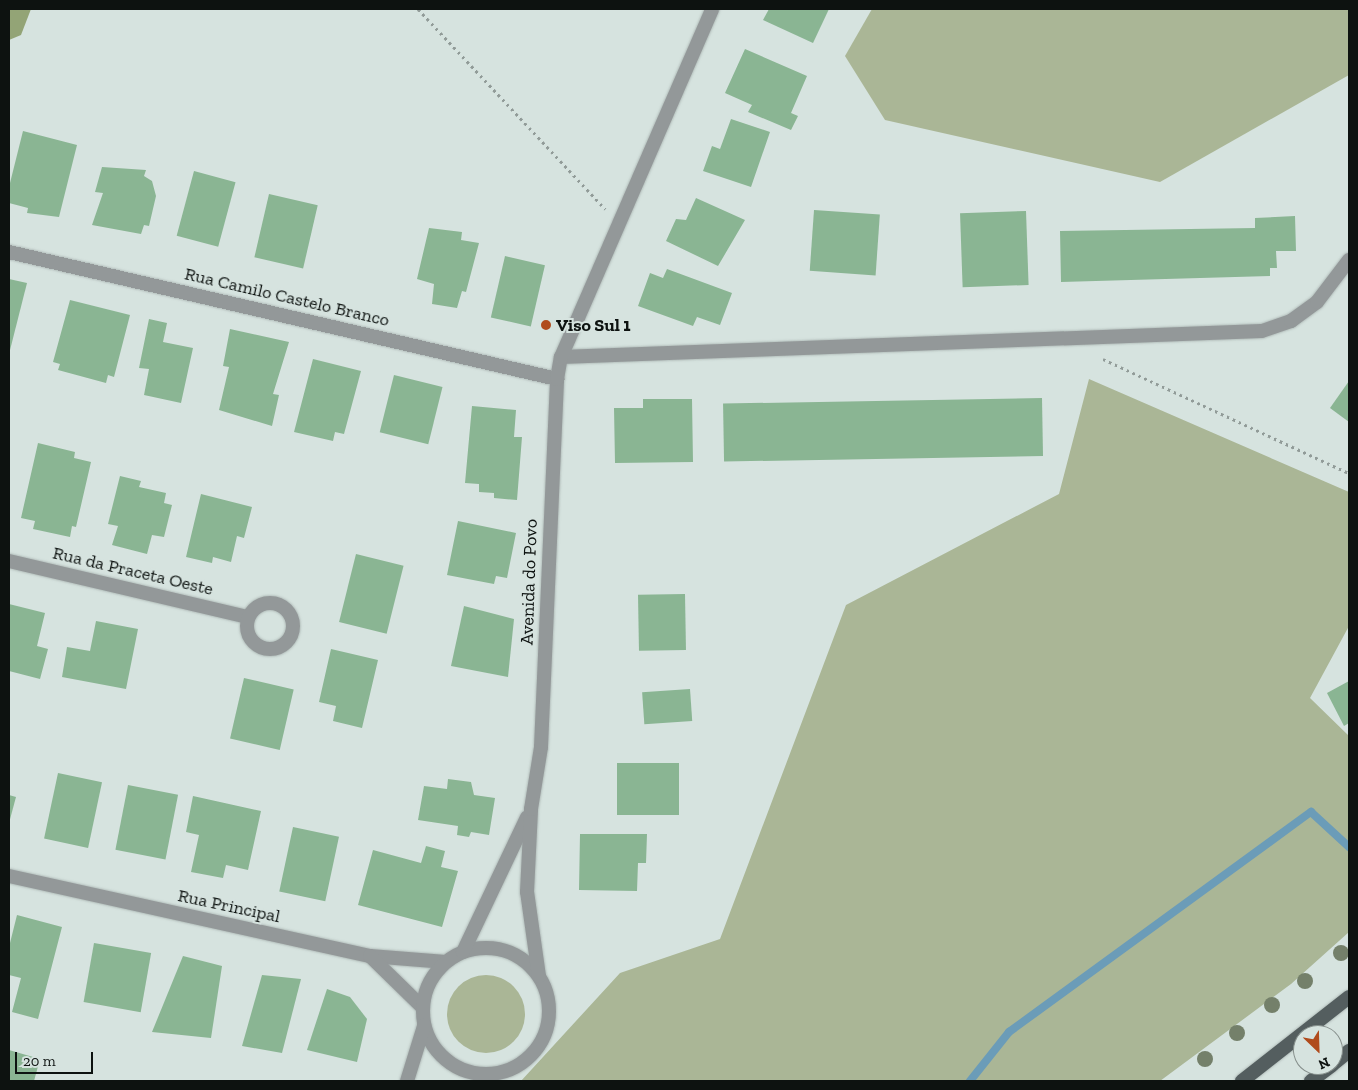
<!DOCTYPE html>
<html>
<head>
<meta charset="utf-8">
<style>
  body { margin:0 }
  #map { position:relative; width:1358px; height:1090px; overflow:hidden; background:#d6e3df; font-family:"Zilla Slab",serif }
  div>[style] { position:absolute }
  .green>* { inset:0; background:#aab696 }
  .round { border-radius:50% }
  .forest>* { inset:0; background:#93a476 }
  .stream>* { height:8px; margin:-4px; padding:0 4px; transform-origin:4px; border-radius:4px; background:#6b9cb8 }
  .building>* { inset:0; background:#8ab593; transform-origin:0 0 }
  .path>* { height:3px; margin-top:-1.5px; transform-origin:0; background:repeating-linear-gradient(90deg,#919b98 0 2.5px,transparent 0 6.5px) }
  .roads { filter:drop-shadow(0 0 1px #b2bdba) drop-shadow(0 0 1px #b2bdba) }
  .minor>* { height:14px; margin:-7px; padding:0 7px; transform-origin:7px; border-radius:7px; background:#939899 }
  .minor>.ring { margin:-7px; padding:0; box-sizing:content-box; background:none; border:14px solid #939899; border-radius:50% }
  .tertiary>* { height:14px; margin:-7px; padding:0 7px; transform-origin:7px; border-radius:7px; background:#939899 }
  .tertiary>.ring { margin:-7px; padding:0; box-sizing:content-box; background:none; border:14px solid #939899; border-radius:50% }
  .primary>* { height:14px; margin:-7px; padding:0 7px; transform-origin:7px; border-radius:7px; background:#545e5f }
  .trees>* { width:16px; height:16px; margin:-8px; border-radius:50%; background:#74806a }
  .dots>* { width:14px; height:14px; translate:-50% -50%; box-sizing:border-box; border:2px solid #d6e3df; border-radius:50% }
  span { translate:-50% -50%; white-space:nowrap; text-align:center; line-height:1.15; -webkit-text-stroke:4px #d6e3df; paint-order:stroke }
  .street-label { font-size:18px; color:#0d1210 }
  .poi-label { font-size:18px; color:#0d1210; font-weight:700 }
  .left { translate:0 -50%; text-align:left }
  .frame { position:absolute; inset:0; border:10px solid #0d1210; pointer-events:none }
  .north { position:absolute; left:1293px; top:1025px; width:50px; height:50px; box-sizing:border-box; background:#d6e3df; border:1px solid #868f8c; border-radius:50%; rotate:156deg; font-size:14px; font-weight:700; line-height:20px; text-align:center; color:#0d1210 }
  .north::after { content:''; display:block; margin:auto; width:18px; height:22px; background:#b04b1c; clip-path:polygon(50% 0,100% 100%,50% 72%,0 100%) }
  .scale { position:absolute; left:15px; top:1052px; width:78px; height:22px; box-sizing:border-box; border:2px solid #0d1210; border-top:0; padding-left:6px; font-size:15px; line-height:18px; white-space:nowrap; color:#0d1210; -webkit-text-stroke:4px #d6e3df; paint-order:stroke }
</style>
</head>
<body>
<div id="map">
  <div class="green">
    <i style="clip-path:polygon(872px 9px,1349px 9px,1349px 75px,1160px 182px,885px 120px,845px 56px)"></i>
    <i style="clip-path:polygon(1089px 379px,1349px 492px,1349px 626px,1310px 698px,1349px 736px,1349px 932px,1291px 984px,1160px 1081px,521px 1081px,620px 973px,720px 939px,846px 605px,1059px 494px)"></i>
    <i class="round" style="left:447px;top:975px;width:78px;height:78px"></i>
  </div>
  <div class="forest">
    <i style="clip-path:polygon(9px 9px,31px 9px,21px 35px,9px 40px)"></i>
  </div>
  <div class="stream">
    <i style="left:970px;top:1081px;width:63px;rotate:-51.5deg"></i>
    <i style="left:1009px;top:1032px;width:374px;rotate:-36.1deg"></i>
    <i style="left:1311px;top:812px;width:52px;rotate:42.6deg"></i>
  </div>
  <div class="building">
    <i style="clip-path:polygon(769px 9px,829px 9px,813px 43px,763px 20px)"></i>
    <i style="clip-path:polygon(745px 49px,807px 76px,791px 113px,798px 116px,791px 130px,748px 112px,752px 105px,725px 93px)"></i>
    <i style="clip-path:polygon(731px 119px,770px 132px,751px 187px,703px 171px,712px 146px,720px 149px)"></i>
    <i style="clip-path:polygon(23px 131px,77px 145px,59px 217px,27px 213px,28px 208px,9px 203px,9px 187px)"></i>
    <i style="clip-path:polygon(102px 167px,146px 170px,144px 176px,152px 181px,156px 196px,149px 226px,144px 225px,141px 234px,92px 225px,103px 193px,95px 192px)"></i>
    <i style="left:194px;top:171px;width:43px;height:67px;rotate:15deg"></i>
    <i style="left:269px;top:194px;width:50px;height:65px;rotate:13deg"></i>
    <i style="clip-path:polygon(696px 198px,745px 220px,718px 266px,666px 241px,676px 219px,686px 220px)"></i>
    <i style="left:814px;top:210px;width:66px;height:61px;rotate:4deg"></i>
    <i style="left:1026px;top:211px;width:74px;height:66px;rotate:88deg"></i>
    <i style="clip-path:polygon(1295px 216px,1296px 251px,1276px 251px,1277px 268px,1270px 268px,1270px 276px,1061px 282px,1060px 231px,1255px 228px,1255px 218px)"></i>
    <i style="clip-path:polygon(429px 228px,462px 232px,461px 240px,479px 243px,466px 292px,462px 291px,457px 308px,432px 304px,434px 284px,417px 279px)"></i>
    <i style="left:505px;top:256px;width:41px;height:63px;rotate:13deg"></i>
    <i style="clip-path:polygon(667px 269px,732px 293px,720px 325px,697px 317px,693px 326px,638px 306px,650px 273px,663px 278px)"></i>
    <i style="clip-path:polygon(9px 279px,27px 283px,9px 354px)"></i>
    <i style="clip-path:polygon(70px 300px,130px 315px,114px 377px,108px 375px,106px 383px,58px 370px,60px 364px,53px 362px)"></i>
    <i style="clip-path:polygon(149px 319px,167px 323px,163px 342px,193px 348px,181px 403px,144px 395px,149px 369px,139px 368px)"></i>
    <i style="clip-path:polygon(230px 329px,289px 342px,273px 394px,279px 395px,272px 426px,219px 410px,229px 367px,223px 366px)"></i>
    <i style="clip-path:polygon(313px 359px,361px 371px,344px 434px,335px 432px,333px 441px,294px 432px)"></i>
    <i style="left:394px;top:375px;width:50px;height:59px;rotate:14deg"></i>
    <i style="clip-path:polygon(1349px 381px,1349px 422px,1330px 408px)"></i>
    <i style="left:1042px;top:398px;width:58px;height:319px;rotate:89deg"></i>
    <i style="clip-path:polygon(643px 399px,692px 399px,693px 462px,615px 463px,614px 408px,643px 408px)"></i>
    <i style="clip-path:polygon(472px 406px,516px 410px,514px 437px,522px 437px,517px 500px,494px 498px,494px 493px,479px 492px,479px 484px,465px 483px)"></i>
    <i style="clip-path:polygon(38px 443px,75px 452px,74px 458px,91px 462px,76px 527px,72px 526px,70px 537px,33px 529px,35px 521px,21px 518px)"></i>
    <i style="clip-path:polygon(120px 476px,141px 481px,139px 487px,166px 493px,164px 503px,172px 505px,164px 537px,152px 535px,147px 554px,112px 545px,118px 526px,108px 524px)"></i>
    <i style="clip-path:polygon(201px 494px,252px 507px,244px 538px,237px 536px,231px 562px,213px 557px,212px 563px,186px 557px)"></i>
    <i style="clip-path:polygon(458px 521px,516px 533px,507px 578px,496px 576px,494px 584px,447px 575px)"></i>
    <i style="left:356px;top:554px;width:49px;height:70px;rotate:14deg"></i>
    <i style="left:685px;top:594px;width:56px;height:47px;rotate:89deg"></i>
    <i style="clip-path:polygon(9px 604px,45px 613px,37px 646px,48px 649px,40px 679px,9px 671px)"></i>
    <i style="clip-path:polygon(464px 606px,514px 619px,508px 677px,451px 666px)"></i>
    <i style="clip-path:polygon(96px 621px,138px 629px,126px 689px,62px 677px,67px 647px,90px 651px)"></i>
    <i style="clip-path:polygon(331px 649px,378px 660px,362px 728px,333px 721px,336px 706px,319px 702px)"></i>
    <i style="left:244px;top:678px;width:51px;height:62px;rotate:13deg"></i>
    <i style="clip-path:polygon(1349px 681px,1349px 723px,1344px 726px,1327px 693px)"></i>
    <i style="left:690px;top:689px;width:32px;height:48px;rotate:86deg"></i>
    <i style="left:679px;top:763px;width:52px;height:62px;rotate:90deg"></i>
    <i style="left:58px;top:773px;width:45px;height:67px;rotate:12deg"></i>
    <i style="clip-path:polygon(448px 779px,471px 782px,474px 795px,495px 798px,489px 835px,471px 832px,469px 837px,457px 835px,458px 826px,418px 820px,424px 786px,447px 789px)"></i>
    <i style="left:128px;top:785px;width:51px;height:66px;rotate:11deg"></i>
    <i style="clip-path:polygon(9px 795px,16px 797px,9px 823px)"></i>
    <i style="clip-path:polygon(193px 796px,261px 811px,248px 870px,226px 865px,223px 878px,191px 872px,199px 835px,186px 832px)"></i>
    <i style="left:293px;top:827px;width:47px;height:66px;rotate:12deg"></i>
    <i style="clip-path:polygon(580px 834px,647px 834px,646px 863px,638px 863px,637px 891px,579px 890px)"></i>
    <i style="clip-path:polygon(426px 846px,445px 851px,441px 867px,458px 871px,442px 927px,358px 905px,373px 850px,421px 863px)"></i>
    <i style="clip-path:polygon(17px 915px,62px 927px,38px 1019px,12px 1012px,21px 978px,9px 975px,9px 947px)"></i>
    <i style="left:94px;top:943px;width:58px;height:60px;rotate:10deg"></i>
    <i style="clip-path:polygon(183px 956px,222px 966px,211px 1038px,152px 1032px)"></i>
    <i style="clip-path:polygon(262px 975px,301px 979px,282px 1053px,242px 1046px)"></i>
    <i style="clip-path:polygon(327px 989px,350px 997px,367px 1019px,357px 1062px,307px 1050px)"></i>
    <i style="clip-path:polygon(9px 1050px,40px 1059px,34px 1081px,9px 1081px)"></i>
  </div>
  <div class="path">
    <i style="left:418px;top:9px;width:274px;rotate:46.9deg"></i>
    <i style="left:1103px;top:359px;width:271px;rotate:24.9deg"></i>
  </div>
  <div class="roads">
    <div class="minor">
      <i style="left:9px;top:252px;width:563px;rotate:13.05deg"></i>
      <i style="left:561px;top:357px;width:701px;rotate:-2.12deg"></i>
      <i style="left:1262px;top:331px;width:31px;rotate:-19deg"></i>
      <i style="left:1291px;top:321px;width:32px;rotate:-36deg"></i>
      <i style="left:1317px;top:302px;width:53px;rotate:-52.7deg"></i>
      <i style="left:9px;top:561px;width:245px;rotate:13.2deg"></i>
      <i class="ring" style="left:247px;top:603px;width:32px;height:32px"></i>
      <i style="left:9px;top:876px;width:370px;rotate:12.5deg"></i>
      <i style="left:370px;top:956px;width:76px;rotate:4.5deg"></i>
      <i style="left:370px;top:956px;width:73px;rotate:44.4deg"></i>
    </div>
    <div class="tertiary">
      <i class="ring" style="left:423px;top:948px;width:112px;height:112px"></i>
      <i style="left:463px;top:952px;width:149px;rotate:-64.6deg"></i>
      <i style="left:539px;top:976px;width:85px;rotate:-98.1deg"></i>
      <i style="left:527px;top:892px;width:83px;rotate:-87.2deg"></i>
      <i style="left:531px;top:809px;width:63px;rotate:-80.8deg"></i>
      <i style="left:541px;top:747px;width:368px;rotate:-87.5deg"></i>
      <i style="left:557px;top:379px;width:22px;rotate:-80deg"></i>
      <i style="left:561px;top:357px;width:379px;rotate:-66.5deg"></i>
      <i style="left:407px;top:1081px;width:58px;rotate:-72.8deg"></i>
    </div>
    <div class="primary">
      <i style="left:1333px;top:1064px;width:21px;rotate:-39deg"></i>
      <i style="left:1242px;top:1081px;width:136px;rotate:-38.1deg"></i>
      <i style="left:1311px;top:1081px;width:26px;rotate:-37deg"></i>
    </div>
  </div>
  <div class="trees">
    <i style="left:1341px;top:953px"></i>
    <i style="left:1305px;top:981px"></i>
    <i style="left:1272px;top:1005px"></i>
    <i style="left:1237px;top:1033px"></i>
    <i style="left:1205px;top:1059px"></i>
  </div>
  <div class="dots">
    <i style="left:546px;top:325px;background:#b04b1c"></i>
  </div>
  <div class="street-label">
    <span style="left:287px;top:297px;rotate:13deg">Rua Camilo Castelo Branco</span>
    <span style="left:133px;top:571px;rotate:13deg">Rua da Praceta Oeste</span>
    <span style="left:529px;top:582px;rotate:-88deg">Avenida do Povo</span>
    <span style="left:229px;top:906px;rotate:12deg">Rua Principal</span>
  </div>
  <div class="poi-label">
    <span class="left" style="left:556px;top:325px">Viso Sul 1</span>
  </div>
  <div class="frame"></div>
  <div class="north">N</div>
  <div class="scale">20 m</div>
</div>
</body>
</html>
